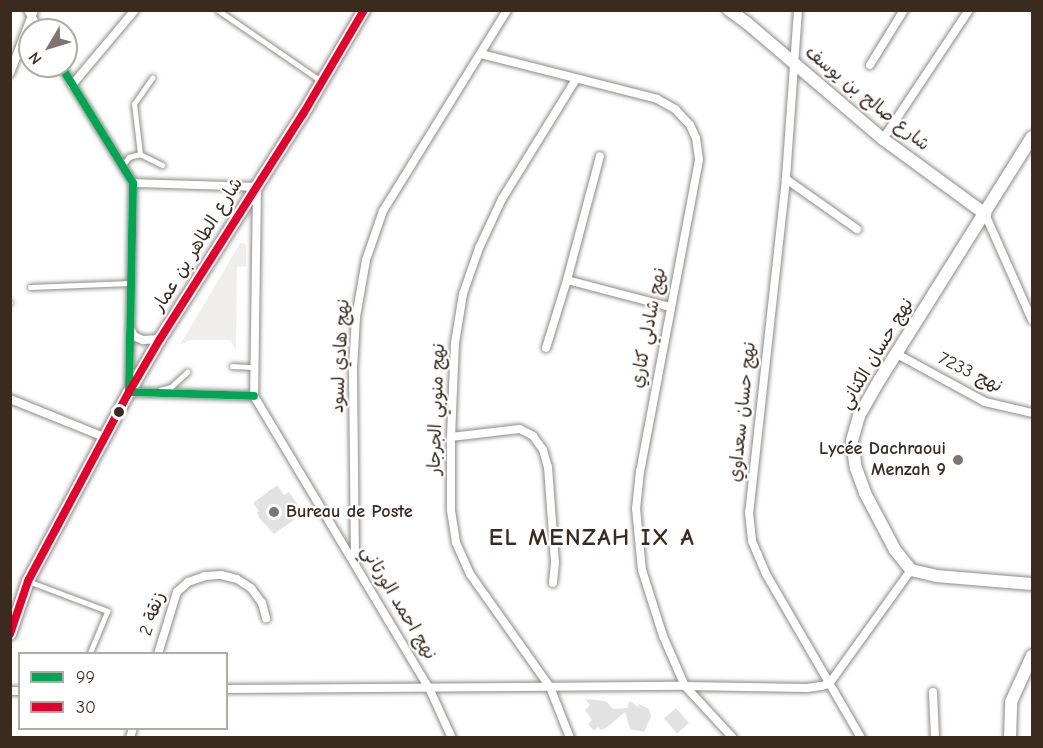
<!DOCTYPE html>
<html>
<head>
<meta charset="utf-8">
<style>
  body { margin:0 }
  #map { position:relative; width:1043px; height:748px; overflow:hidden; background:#fff; font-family:"Comic Neue","Playpen Sans Arabic",sans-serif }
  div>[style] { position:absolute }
  .green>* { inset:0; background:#efeeed }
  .building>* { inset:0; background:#e3e2e2; transform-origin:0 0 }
  .roads { filter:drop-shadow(0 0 2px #8e8b88) drop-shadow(0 0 2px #8e8b88) }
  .lane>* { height:4.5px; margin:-2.25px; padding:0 2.25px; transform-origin:2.25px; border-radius:2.25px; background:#fff }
  .street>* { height:8px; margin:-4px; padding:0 4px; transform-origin:4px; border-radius:4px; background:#fff }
  .secondary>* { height:12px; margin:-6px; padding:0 6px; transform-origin:6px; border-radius:6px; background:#fff }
  .bus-1>* { height:8px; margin:-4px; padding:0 4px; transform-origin:4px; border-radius:4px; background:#00a651 }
  .bus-2>* { height:8px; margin:-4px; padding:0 4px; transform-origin:4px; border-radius:4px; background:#e4002b }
  .dots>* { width:16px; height:16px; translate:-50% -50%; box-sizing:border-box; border:3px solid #fff; border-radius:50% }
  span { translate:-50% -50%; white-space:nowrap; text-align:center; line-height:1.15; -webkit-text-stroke:4.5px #fff; paint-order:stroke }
  .street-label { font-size:18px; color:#3b2a1e }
  .poi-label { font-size:18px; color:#3b2a1e; font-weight:700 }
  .right { translate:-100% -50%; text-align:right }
  .left { translate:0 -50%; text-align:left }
  .district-label { font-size:24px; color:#3b2a1e; font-weight:700; letter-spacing:1.5px }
  .frame { position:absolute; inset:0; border:12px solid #3b2a1e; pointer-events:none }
  .legend { position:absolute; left:18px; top:652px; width:210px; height:78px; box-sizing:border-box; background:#fff; border:2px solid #b1aaa5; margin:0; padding:8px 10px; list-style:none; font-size:18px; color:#3b2a1e }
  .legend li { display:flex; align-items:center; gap:12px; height:30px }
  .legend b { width:30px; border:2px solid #b1aaa5 }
  .north { position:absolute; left:18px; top:18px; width:60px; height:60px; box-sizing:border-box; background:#fff; border:2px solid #b1aaa5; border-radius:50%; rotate:232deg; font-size:16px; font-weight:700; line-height:24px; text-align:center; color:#3b2a1e }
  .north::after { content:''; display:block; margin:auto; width:21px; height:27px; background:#80756d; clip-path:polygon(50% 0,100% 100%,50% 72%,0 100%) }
</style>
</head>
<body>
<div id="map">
  <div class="green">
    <i style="clip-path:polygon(240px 243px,246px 244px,246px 266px,237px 267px,236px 351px,230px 340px,190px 340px,180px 345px)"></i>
  </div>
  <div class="building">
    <i style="clip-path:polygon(277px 485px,284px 495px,289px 492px,298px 505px,292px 509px,294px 512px,291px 514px,295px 519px,274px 534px,259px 518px,257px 512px,259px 511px,253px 503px)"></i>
    <i style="clip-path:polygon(585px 699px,606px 701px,613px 709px,627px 708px,630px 701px,638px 707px,639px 704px,649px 709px,651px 717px,644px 732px,630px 729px,625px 712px,606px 728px,601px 730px,598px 727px,594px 731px,588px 724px,592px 720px,585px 710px,590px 705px)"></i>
    <i style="left:676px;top:708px;width:20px;height:16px;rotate:49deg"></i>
  </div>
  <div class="roads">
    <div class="lane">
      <i style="left:218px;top:10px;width:124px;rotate:34.5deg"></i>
      <i style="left:140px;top:154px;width:50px;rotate:-96.8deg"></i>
      <i style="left:134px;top:104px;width:32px;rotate:-55deg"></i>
      <i style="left:122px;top:166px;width:11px;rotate:-52deg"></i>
      <i style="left:129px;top:157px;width:11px;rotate:-15deg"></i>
      <i style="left:140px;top:154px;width:25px;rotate:26deg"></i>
      <i style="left:30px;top:287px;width:100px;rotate:-2.3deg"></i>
      <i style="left:10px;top:303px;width:1px"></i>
      <i style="left:232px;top:366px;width:21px;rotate:3deg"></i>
      <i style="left:160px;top:390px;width:11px;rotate:-15deg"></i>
      <i style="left:171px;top:387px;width:22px;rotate:-43deg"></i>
      <i style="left:28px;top:581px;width:85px;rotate:20.6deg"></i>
      <i style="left:108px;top:611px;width:47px;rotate:112.7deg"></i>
    </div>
    <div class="street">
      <i style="left:28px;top:10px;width:23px;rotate:61deg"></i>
      <i style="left:798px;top:10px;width:169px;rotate:94.1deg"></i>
      <i style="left:786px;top:179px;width:335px;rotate:96.3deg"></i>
      <i style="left:749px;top:512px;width:29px;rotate:84deg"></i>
      <i style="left:752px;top:541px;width:36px;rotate:67deg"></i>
      <i style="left:766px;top:574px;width:190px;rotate:59.9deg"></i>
      <i style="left:481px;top:54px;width:182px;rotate:14.3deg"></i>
      <i style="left:657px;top:99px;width:21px;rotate:29deg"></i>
      <i style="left:675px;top:109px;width:22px;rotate:47deg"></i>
      <i style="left:690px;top:125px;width:14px;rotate:65deg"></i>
      <i style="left:696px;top:138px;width:22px;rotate:82deg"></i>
      <i style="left:699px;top:160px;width:317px;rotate:100.7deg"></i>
      <i style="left:640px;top:471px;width:37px;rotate:96deg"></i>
      <i style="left:636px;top:508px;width:62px;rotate:84.5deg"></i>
      <i style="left:642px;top:570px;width:69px;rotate:72.3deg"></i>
      <i style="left:663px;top:636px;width:55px;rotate:66.3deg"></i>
      <i style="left:685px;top:686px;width:71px;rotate:47.3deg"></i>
      <i style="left:870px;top:65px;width:65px;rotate:-58.3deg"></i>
      <i style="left:61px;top:66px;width:137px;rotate:58.4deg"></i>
      <i style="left:133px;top:183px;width:209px;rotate:91.1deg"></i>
      <i style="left:129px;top:392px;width:125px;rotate:1.8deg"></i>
      <i style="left:10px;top:73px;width:67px;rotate:-69.1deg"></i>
      <i style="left:72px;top:85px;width:98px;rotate:-50deg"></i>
      <i style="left:883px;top:139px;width:155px;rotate:-56.3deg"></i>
      <i style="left:786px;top:179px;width:87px;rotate:35.2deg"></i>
      <i style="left:133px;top:183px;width:124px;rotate:1.8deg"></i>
      <i style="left:257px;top:187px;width:209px;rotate:90.8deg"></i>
      <i style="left:254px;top:396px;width:340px;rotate:59.1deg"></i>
      <i style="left:429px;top:688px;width:55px;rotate:65.3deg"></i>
      <i style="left:985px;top:214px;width:116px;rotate:66.1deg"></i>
      <i style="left:567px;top:280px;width:106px;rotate:14.7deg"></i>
      <i style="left:130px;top:328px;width:9px;rotate:63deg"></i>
      <i style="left:134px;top:336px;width:10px;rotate:24deg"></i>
      <i style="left:143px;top:340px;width:17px;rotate:-3deg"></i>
      <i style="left:546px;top:348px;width:71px;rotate:-72.8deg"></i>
      <i style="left:567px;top:280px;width:128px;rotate:-75.1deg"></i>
      <i style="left:897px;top:354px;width:100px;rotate:28.6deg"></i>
      <i style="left:985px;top:402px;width:48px;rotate:13.2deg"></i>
      <i style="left:10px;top:399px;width:101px;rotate:22deg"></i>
      <i style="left:451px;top:437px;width:69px;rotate:-6.6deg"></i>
      <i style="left:520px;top:429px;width:15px;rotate:28deg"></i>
      <i style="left:533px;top:436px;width:17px;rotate:54deg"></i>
      <i style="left:543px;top:450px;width:18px;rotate:74deg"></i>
      <i style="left:548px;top:467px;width:96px;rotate:85.8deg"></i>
      <i style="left:555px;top:563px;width:20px;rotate:96deg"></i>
      <i style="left:355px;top:562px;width:193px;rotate:-90.6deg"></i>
      <i style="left:353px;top:369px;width:52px;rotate:-86.7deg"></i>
      <i style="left:356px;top:317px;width:58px;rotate:-80deg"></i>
      <i style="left:366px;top:260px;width:52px;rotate:-70.9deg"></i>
      <i style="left:383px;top:211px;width:236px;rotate:-58.3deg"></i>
      <i style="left:158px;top:654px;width:65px;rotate:-73deg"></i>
      <i style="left:177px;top:592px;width:15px;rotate:-42deg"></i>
      <i style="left:188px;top:582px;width:18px;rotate:-19deg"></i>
      <i style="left:205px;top:576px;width:16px;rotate:-4deg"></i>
      <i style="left:221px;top:575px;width:16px;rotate:14deg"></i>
      <i style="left:237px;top:579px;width:17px;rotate:33deg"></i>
      <i style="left:251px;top:588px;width:19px;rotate:54deg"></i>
      <i style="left:262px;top:603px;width:16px;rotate:75deg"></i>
      <i style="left:226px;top:689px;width:459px;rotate:-0.4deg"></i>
      <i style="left:685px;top:686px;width:122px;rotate:0.9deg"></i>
      <i style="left:807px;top:688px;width:14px;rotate:-8deg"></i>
      <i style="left:821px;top:686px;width:8px;rotate:-14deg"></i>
      <i style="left:829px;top:684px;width:140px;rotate:-54.3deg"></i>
      <i style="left:10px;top:691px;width:10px"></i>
      <i style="left:933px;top:692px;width:46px;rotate:87.5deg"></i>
      <i style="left:130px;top:738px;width:10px;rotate:-73deg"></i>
      <i style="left:570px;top:738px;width:55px;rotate:-111.4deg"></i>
      <i style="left:550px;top:687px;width:138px;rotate:-125.3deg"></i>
      <i style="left:470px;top:574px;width:35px;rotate:-114deg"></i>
      <i style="left:456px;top:542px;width:33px;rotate:-99deg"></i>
      <i style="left:451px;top:509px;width:72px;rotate:-90deg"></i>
      <i style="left:451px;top:437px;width:94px;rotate:-87.6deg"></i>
      <i style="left:455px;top:343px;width:50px;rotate:-80.7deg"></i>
      <i style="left:463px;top:294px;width:49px;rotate:-70.8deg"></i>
      <i style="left:479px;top:248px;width:54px;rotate:-64.9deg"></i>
      <i style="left:502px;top:199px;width:141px;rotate:-58.3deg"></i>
    </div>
    <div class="secondary">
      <i style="left:729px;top:10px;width:22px;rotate:36deg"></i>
      <i style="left:747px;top:23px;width:179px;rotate:40.5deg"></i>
      <i style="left:883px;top:139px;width:127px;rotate:36.3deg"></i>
      <i style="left:1032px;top:137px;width:286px;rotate:122.1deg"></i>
      <i style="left:880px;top:379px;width:43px;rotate:119.6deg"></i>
      <i style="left:859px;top:416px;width:26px;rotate:106deg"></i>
      <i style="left:852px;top:441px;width:27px;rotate:82deg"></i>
      <i style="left:856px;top:468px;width:27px;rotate:70deg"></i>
      <i style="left:865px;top:493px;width:64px;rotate:62.2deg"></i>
      <i style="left:895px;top:550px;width:26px;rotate:51deg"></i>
      <i style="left:911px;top:570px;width:26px;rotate:13deg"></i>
      <i style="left:936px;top:576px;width:96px;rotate:4.8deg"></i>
      <i style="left:10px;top:634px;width:56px;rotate:-71.2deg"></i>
      <i style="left:28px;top:581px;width:214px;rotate:-61.9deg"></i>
      <i style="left:129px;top:392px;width:61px;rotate:-59.7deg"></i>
      <i style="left:160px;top:339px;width:267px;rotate:-57.6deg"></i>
      <i style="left:303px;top:114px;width:121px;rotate:-59.6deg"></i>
      <i style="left:1010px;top:738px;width:36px;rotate:-88deg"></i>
      <i style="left:1011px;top:702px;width:51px;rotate:-65.5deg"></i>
    </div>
  </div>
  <div class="bus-1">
    <i style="left:61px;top:66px;width:137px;rotate:58.4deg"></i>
    <i style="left:133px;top:183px;width:209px;rotate:91.1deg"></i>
    <i style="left:129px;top:392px;width:125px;rotate:1.8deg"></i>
  </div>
  <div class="bus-2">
    <i style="left:10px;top:634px;width:56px;rotate:-71.2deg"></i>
    <i style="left:28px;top:581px;width:214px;rotate:-61.9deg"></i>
    <i style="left:129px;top:392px;width:61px;rotate:-59.7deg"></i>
    <i style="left:160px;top:339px;width:267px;rotate:-57.6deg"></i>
    <i style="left:303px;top:114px;width:121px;rotate:-59.6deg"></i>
  </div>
  <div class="dots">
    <i style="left:119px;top:412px;background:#3b2a1e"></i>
    <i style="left:958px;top:460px;background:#80756d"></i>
    <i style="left:274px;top:512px;background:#80756d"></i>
  </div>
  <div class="street-label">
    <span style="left:867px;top:99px;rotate:39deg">شارع صالح بن يوسف</span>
    <span style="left:198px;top:245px;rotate:-58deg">شارع الطاهر بن عمار</span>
    <span style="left:649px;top:328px;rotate:-79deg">نهج شادلي كتاري</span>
    <span style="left:877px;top:354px;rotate:-59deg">نهج حسان الكناني</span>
    <span style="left:341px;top:356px;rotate:-87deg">نهج هادي لسود</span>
    <span style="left:970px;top:373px;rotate:26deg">نهج 7233</span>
    <span style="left:437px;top:409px;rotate:-88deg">نهج منوبي الجرجار</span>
    <span style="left:743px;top:412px;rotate:-84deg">نهج حسان سعداوي</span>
    <span style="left:398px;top:603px;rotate:59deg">نهج احمد الورتاني</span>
    <span style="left:153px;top:614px;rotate:-71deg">زنقة 2</span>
  </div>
  <div class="poi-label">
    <span class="right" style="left:946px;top:460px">Lycée Dachraoui<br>Menzah 9</span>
    <span class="left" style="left:286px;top:512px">Bureau de Poste</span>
  </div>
  <div class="district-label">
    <span style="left:592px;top:538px">EL MENZAH IX A</span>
  </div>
  <div class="frame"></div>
  <ul class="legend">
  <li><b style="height:8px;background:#00a651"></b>99</li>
  <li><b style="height:8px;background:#e4002b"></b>30</li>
  </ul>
  <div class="north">N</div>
</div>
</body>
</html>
